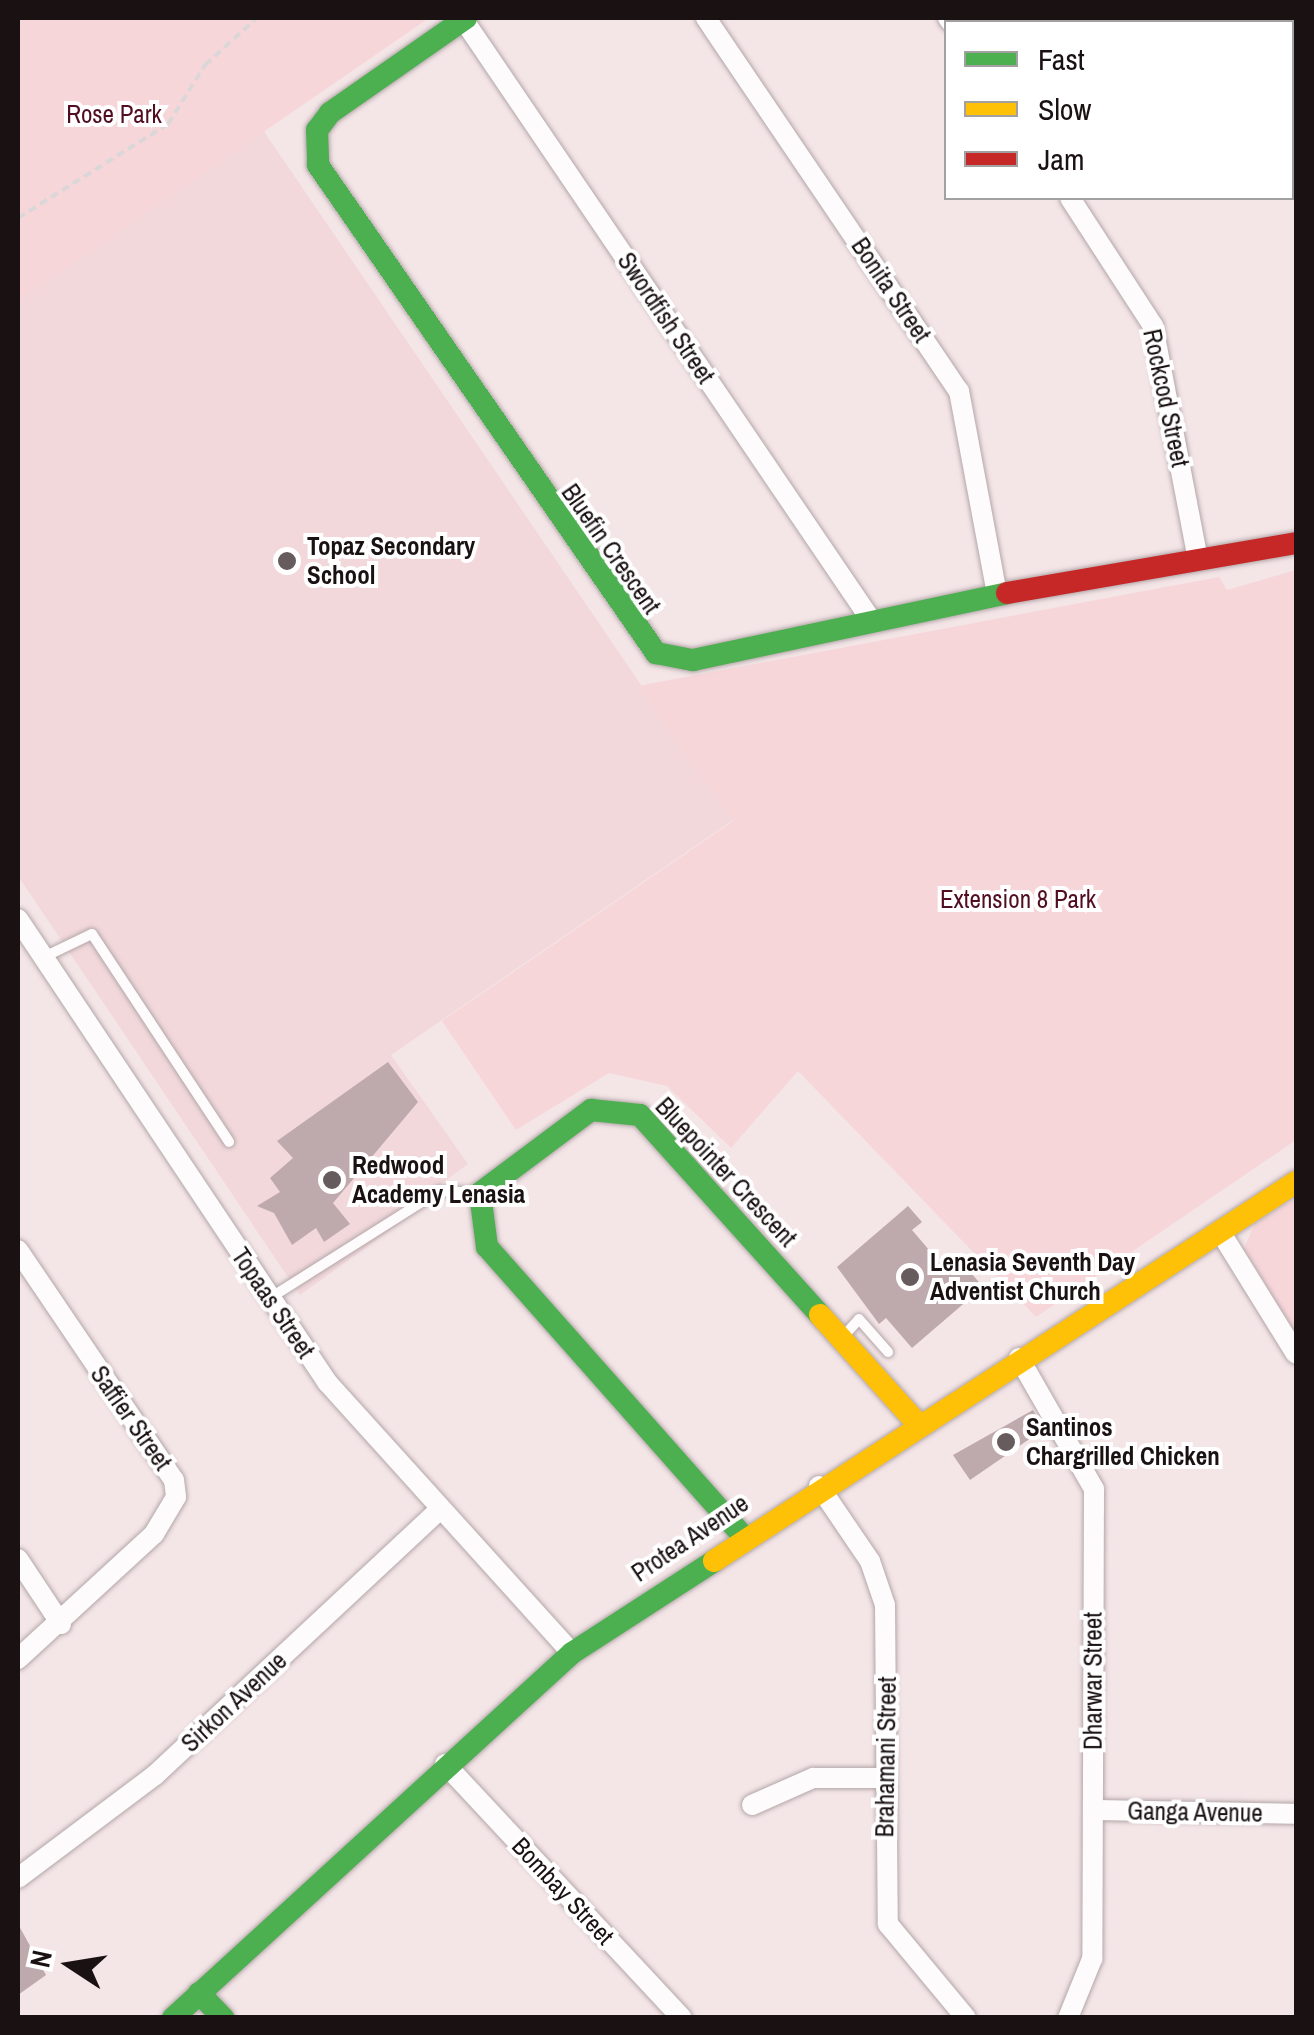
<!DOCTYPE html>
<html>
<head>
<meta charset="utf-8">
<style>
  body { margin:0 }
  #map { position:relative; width:1314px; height:2035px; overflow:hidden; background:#f4e5e7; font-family:"Archivo Narrow",sans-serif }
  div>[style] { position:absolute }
  .built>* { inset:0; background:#f2d8db }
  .green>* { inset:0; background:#f7d6da }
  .building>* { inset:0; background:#bea9ad }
  .path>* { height:4px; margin-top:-2px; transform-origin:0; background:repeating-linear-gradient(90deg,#dbd7d8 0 8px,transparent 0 13px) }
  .roads { filter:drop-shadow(0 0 2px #b3a7a9) drop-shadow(0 0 2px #b3a7a9) }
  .lane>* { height:10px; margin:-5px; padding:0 5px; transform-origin:5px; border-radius:5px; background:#fdfbfb }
  .street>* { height:20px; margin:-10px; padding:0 10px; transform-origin:10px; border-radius:10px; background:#fdfbfb }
  .fast>* { height:22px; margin:-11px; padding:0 11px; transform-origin:11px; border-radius:11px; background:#4caf50 }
  .slow>* { height:22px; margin:-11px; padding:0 11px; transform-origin:11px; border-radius:11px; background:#ffc107 }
  .jam>* { height:22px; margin:-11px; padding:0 11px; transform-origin:11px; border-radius:11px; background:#c62828 }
  .dots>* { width:28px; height:28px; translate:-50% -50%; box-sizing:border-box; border:5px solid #fff; border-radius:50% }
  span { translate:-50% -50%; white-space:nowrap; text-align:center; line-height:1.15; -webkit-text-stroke:8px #fff; paint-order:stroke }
  .park-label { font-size:25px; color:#510d22 }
  .street-label { font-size:25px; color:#1a1113 }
  .poi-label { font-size:25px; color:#1a1113; font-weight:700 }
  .left { translate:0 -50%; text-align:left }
  .frame { position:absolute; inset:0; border:20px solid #1a1113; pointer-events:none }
  .legend { position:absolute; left:944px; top:20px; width:350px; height:180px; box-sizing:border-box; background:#fff; border:2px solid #a3a0a1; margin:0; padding:12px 18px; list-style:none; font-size:30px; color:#1a1113 }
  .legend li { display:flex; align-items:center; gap:20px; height:50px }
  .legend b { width:50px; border:2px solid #a3a0a1 }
  .north { position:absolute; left:20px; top:1915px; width:100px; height:100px; -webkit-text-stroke:8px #fff; paint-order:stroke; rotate:282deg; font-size:28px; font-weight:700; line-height:40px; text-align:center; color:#1a1113 }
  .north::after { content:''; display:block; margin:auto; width:35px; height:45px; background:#1a1113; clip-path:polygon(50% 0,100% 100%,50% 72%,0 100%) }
</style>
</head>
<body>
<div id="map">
  <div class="built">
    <i style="clip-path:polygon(263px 130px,733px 820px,391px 1055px,468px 1164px,438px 1186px,442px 1193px,300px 1295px,18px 876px,18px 301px)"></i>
  </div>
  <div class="green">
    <i style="clip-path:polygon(18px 18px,429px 18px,18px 301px)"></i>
    <i style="clip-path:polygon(1296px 570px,1296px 1140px,1036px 1317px,798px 1071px,731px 1148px,667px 1086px,609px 1073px,516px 1130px,442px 1021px,733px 821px,638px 686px,1219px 577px,1227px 590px)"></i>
    <i style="clip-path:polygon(1296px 1199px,1296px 1333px,1244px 1249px,1255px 1223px)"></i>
  </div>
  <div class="building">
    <i style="clip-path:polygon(388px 1062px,418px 1102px,333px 1203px,350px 1224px,324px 1242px,316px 1228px,292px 1245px,274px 1213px,257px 1206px,280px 1192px,270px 1178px,293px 1158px,277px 1141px)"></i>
    <i style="clip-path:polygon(908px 1206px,922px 1222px,912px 1230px,941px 1264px,954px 1253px,983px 1287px,912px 1348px,886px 1318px,879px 1324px,837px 1267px)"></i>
    <i style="clip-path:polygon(1033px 1410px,1044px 1429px,970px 1480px,953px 1455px)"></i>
    <i style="clip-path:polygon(18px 1924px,46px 1975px,18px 1995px)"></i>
  </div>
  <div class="path">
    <i style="left:18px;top:218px;width:177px;rotate:-32.1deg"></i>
    <i style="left:168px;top:124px;width:70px;rotate:-57.9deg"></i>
    <i style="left:205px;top:65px;width:70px;rotate:-42.1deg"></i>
  </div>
  <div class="roads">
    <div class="lane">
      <i style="left:44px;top:957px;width:53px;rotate:-25.6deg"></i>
      <i style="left:92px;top:934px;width:249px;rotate:56.6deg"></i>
      <i style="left:270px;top:1298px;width:200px;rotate:-32.3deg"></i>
      <i style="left:439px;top:1191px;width:40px;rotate:2.9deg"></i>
      <i style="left:842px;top:1338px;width:25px;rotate:-48deg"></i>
      <i style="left:859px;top:1319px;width:44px;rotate:48.7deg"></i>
    </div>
    <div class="street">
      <i style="left:706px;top:18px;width:451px;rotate:55.9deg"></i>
      <i style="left:959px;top:391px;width:207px;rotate:79.4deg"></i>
      <i style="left:948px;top:18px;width:5px;rotate:53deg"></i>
      <i style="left:1190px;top:18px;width:6px;rotate:45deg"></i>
      <i style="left:463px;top:19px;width:723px;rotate:55.83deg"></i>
      <i style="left:1292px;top:167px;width:8px;rotate:60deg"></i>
      <i style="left:1070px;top:198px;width:153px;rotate:57deg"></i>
      <i style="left:1153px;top:326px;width:238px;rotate:79.1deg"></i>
      <i style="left:18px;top:919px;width:557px;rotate:56.28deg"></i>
      <i style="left:327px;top:1382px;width:365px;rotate:47.9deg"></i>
      <i style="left:1221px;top:1233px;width:142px;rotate:58.2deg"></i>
      <i style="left:18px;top:1250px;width:278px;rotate:55.9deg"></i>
      <i style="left:174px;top:1480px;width:17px;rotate:83deg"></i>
      <i style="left:176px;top:1497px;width:43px;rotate:120.7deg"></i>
      <i style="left:154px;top:1534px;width:185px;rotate:137.4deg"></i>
      <i style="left:1019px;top:1358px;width:151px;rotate:60.2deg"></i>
      <i style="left:1094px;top:1489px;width:470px;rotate:90.2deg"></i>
      <i style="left:1092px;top:1959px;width:64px;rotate:112.1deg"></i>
      <i style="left:819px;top:1486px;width:91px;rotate:55.8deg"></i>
      <i style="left:870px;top:1561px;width:46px;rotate:71.2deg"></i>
      <i style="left:885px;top:1605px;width:319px;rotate:89.5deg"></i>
      <i style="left:888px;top:1924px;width:122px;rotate:50.3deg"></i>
      <i style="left:18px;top:1559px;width:78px;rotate:56.5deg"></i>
      <i style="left:445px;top:1764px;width:347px;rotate:47deg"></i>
      <i style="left:752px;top:1805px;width:67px;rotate:-23.9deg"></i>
      <i style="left:813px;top:1778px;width:72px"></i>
      <i style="left:1093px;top:1810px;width:203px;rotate:1.1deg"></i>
      <i style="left:18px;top:1878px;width:171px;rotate:-36.9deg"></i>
      <i style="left:155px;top:1775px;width:387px;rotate:-43deg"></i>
    </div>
    <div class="fast">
      <i style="left:466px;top:18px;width:166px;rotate:145.1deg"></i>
      <i style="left:330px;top:113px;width:21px;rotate:127deg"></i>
      <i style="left:317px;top:130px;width:35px;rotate:88deg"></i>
      <i style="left:318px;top:165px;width:594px;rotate:55.29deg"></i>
      <i style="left:656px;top:653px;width:38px;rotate:11deg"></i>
      <i style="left:693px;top:660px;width:321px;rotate:-12deg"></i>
      <i style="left:743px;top:1536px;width:386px;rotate:-131.5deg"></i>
      <i style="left:487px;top:1247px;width:54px;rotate:-97.4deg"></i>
      <i style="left:480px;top:1193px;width:139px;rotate:-36.8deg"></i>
      <i style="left:591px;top:1110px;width:49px;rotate:5.8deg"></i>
      <i style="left:640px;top:1115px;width:269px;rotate:48deg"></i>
      <i style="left:199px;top:1993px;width:35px;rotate:46deg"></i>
      <i style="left:173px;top:2018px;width:541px;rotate:-42.45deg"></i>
      <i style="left:572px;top:1653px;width:169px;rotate:-32.9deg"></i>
    </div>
    <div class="slow">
      <i style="left:820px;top:1315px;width:144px;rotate:48.1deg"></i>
      <i style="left:714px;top:1561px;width:695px;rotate:-33.07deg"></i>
    </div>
    <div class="jam">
      <i style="left:1007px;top:593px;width:293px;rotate:-9.8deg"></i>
    </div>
  </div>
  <div class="dots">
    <i style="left:287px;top:561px;background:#665b5d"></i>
    <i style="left:332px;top:1180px;background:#665b5d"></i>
    <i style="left:910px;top:1277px;background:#665b5d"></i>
    <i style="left:1006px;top:1442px;background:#665b5d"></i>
  </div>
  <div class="park-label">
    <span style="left:114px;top:114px">Rose Park</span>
    <span style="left:1018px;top:899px">Extension 8 Park</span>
  </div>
  <div class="street-label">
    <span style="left:891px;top:290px;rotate:56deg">Bonita Street</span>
    <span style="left:666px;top:318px;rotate:56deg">Swordfish Street</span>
    <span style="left:1166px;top:398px;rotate:78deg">Rockcod Street</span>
    <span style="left:611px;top:549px;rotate:55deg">Bluefin Crescent</span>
    <span style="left:726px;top:1172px;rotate:47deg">Bluepointer Crescent</span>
    <span style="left:273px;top:1303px;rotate:56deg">Topaas Street</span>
    <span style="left:131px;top:1418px;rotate:55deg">Saffier Street</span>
    <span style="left:690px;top:1538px;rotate:-34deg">Protea Avenue</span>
    <span style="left:1093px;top:1681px;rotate:-90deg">Dharwar Street</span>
    <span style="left:234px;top:1702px;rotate:-43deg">Sirkon Avenue</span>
    <span style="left:886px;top:1757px;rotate:-89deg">Brahamani Street</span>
    <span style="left:1195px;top:1812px;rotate:1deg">Ganga Avenue</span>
    <span style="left:563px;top:1891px;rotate:47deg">Bombay Street</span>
  </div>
  <div class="poi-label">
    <span class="left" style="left:307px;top:561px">Topaz Secondary<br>School</span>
    <span class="left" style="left:352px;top:1180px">Redwood<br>Academy Lenasia</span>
    <span class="left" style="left:930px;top:1277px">Lenasia Seventh Day<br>Adventist Church</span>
    <span class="left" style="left:1026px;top:1442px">Santinos<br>Chargrilled Chicken</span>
  </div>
  <div class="frame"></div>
  <ul class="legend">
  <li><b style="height:12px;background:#4caf50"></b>Fast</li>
  <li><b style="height:12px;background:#ffc107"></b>Slow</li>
  <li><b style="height:12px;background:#c62828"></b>Jam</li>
  </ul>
  <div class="north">N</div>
</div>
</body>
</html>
